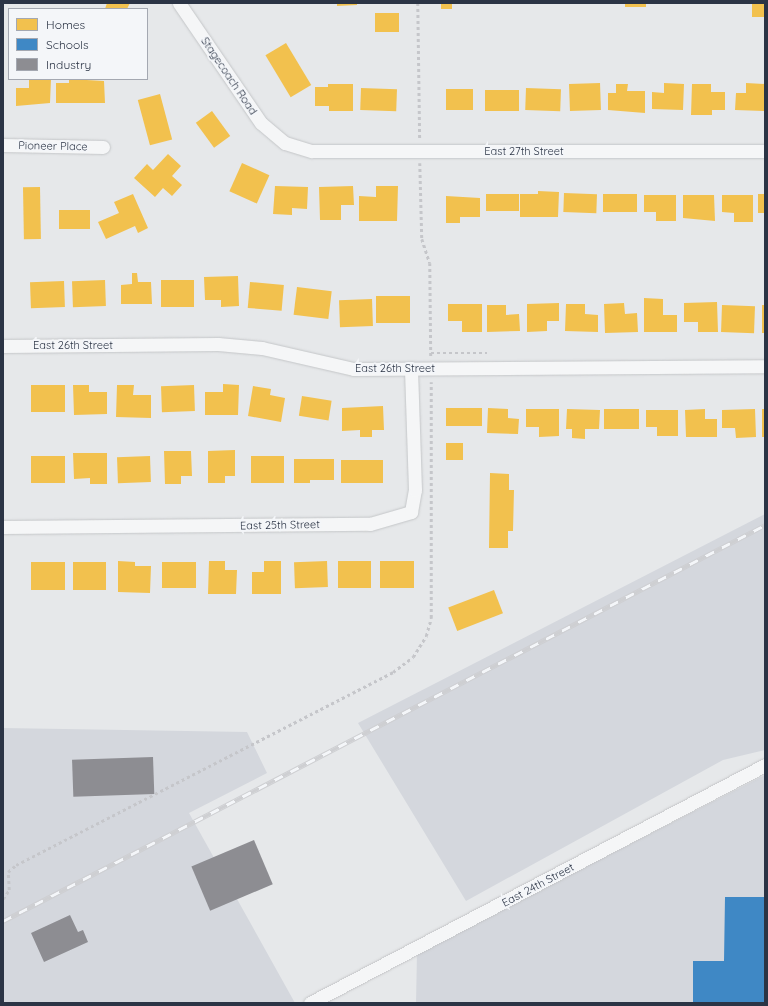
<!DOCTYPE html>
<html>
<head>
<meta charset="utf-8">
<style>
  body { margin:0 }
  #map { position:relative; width:768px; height:1006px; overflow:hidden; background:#e6e8ea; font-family:Quicksand,sans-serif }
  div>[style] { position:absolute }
  .built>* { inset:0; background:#d4d7dd }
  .homes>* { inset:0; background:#f2c14e; transform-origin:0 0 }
  .schools>* { inset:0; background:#3f88c5 }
  .industry>* { inset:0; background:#8d8d92; transform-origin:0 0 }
  .path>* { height:2.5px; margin-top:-1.25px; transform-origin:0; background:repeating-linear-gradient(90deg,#c5c6ca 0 3px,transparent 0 6px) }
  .roads { filter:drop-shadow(0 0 1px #c4c6c8) drop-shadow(0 0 1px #c4c6c8) }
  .street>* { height:13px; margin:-6.5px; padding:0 6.5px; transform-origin:6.5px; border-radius:6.5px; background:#f5f6f7 }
  .rail>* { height:4.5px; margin-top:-2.25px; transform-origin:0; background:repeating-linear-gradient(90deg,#f4f6f9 0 9px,#cecfd2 0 18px); box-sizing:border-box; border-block:1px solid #cecfd2 }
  span { translate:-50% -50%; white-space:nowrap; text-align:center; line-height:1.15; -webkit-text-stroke:4px #f4f6f9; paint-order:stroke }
  .street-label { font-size:11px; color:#2b3445 }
  .frame { position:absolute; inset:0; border:4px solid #2b3445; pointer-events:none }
  .legend { position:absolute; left:8px; top:8px; width:140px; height:72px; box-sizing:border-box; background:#f4f6f9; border:1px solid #a4a8b1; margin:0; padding:5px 7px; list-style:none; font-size:12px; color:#2b3445 }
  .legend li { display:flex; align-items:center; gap:8px; height:20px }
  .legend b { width:20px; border:1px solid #a4a8b1 }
</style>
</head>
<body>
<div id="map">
  <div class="built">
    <i style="clip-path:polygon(765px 514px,765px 750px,723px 760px,466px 901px,358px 723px)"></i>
    <i style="clip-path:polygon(3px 728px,247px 732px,267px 773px,189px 813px,295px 1003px,3px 1003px)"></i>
    <i style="clip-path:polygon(765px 775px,765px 1003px,416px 1003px,417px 953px)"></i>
  </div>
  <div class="homes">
    <i style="clip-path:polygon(107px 3px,130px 3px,127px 9px,105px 9px)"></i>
    <i style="clip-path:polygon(337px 3px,357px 3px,357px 5px,337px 6px)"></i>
    <i style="left:441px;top:3px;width:11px;height:6px"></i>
    <i style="left:625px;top:3px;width:21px;height:4px"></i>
    <i style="left:752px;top:3px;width:13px;height:14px"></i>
    <i style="left:375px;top:13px;width:24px;height:19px"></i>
    <i style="left:286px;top:43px;width:49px;height:24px;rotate:59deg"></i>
    <i style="clip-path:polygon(29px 79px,51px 79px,50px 103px,16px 106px,16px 88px,29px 88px)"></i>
    <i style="clip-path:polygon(69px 79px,104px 81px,105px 103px,56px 103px,56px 83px,69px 83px)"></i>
    <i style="left:600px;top:83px;width:27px;height:31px;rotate:88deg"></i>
    <i style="clip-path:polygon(664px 83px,684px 84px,683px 110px,652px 109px,652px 92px,664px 93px)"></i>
    <i style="clip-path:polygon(746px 83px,765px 84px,765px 111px,735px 110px,736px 93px,746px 93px)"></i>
    <i style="clip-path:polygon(328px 84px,353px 84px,353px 111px,329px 111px,329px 106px,315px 106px,315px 87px,328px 87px)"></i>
    <i style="clip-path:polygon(616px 84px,628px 84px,627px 91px,645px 91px,645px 113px,608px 110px,608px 93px,616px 93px)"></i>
    <i style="clip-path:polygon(692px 84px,711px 84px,711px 92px,725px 92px,725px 110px,712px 110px,712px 115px,691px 115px)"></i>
    <i style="left:361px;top:88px;width:36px;height:22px;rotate:2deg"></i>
    <i style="left:526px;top:88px;width:35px;height:22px;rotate:2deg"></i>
    <i style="left:446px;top:89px;width:27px;height:21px"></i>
    <i style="left:519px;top:90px;width:21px;height:34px;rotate:90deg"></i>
    <i style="left:160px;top:94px;width:47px;height:23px;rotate:75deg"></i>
    <i style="left:212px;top:111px;width:31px;height:20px;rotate:54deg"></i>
    <i style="clip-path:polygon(168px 154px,181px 166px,172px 176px,182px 185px,172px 196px,163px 188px,155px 197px,134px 178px,147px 164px,153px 170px)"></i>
    <i style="left:242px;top:163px;width:30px;height:31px;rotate:24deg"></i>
    <i style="clip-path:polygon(275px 186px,308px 187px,307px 209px,292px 208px,292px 215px,273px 214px)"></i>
    <i style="clip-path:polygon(353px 186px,354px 205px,341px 205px,341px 220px,320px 220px,319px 187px)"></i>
    <i style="clip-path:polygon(376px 186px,398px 186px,397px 221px,359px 221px,359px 196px,376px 197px)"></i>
    <i style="left:40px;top:187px;width:52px;height:17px;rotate:89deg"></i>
    <i style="clip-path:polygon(538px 191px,559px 192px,558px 217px,520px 217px,520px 194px,538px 194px)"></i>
    <i style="left:564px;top:193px;width:33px;height:19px;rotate:2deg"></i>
    <i style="clip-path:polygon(133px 194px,148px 228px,138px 233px,135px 226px,106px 239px,98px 222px,119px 213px,114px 202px)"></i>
    <i style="left:486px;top:194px;width:33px;height:17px"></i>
    <i style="left:637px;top:194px;width:18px;height:34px;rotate:90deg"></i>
    <i style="left:758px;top:194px;width:7px;height:19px"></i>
    <i style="clip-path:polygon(644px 195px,676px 195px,676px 221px,656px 221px,656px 212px,644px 212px)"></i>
    <i style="clip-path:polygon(683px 195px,714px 195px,715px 221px,683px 218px)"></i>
    <i style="clip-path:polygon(722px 195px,753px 195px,753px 222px,734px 222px,734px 213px,722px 212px)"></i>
    <i style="clip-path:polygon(446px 196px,480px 198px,480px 217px,460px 217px,460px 223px,446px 223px)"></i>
    <i style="left:90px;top:210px;width:19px;height:31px;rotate:90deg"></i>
    <i style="clip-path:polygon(132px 273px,137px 273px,138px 282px,151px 282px,152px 304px,121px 304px,121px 285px,132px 284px)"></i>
    <i style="clip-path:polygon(238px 276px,239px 306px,221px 307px,221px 300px,205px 300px,204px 277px)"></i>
    <i style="left:105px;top:280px;width:26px;height:33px;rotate:88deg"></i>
    <i style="left:161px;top:280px;width:33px;height:27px"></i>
    <i style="left:64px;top:281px;width:26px;height:34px;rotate:88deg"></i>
    <i style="left:250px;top:282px;width:34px;height:26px;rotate:5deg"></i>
    <i style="left:297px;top:287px;width:35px;height:28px;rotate:7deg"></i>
    <i style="left:376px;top:296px;width:34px;height:27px"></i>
    <i style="clip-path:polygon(644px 298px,663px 299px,663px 315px,677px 315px,677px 332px,644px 332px)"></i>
    <i style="left:372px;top:299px;width:27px;height:33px;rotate:88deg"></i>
    <i style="clip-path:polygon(717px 302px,718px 332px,698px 332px,698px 322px,684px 322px,684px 303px)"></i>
    <i style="clip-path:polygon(559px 303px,559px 321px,547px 321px,547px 331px,527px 332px,527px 304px)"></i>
    <i style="clip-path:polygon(624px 303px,625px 314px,637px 313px,638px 332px,605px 333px,604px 304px)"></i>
    <i style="clip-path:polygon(448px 304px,482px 304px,482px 332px,462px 332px,462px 321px,448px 321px)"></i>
    <i style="clip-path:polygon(566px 304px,585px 304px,585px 314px,598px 315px,598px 332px,565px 331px)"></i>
    <i style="clip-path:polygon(487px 305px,506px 305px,506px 315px,519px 314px,520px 331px,487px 332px)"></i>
    <i style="left:722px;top:305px;width:33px;height:27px;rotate:2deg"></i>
    <i style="left:762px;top:305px;width:3px;height:28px"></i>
    <i style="clip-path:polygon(223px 384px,239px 385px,238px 415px,205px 415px,205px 392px,223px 392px)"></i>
    <i style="left:65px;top:385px;width:27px;height:34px;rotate:90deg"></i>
    <i style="clip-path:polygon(73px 385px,89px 385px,89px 392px,107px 392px,107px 414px,74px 415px)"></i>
    <i style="clip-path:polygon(117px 385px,134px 385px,133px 395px,151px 395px,151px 418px,116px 417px)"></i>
    <i style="left:194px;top:385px;width:26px;height:33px;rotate:88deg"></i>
    <i style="clip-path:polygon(253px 386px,271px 389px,270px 395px,285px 398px,281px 422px,248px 416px)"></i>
    <i style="left:302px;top:396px;width:30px;height:20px;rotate:9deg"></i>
    <i style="clip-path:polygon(383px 406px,384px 430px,372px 430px,372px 437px,360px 437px,360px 430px,342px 431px,342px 408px)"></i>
    <i style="left:446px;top:408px;width:36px;height:18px"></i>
    <i style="clip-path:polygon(488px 408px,508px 409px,508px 418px,519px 419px,518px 434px,487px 433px)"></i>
    <i style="clip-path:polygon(526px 409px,559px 409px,559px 436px,539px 437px,539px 427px,526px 427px)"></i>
    <i style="clip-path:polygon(567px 409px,600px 410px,599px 429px,585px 429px,585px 439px,572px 438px,572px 429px,566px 429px)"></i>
    <i style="left:604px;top:409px;width:35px;height:20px"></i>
    <i style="clip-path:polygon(705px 409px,705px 419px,717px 419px,717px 437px,686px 437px,685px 410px)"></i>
    <i style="clip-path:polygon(755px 409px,756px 437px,736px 438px,735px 428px,722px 428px,722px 410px)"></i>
    <i style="left:762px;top:409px;width:3px;height:28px"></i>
    <i style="clip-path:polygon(646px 410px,678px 410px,678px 436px,657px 436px,657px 427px,646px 427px)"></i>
    <i style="left:446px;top:443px;width:17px;height:17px"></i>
    <i style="clip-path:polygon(235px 450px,235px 476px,225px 476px,225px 483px,208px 483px,208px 451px)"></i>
    <i style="clip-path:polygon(164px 451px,191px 451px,192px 476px,181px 476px,181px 484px,165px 484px)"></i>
    <i style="clip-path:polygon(73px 453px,107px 453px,107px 484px,90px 484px,90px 478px,74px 479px)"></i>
    <i style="left:65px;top:456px;width:27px;height:34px;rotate:90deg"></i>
    <i style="left:150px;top:456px;width:26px;height:33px;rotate:88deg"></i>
    <i style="left:251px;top:456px;width:33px;height:27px"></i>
    <i style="clip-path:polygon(294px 459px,334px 459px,334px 480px,310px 480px,310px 483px,294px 483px)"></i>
    <i style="left:383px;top:460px;width:23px;height:42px;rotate:90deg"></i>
    <i style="clip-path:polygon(490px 473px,509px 474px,509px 490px,514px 490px,513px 531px,508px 531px,508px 548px,489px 548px)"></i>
    <i style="clip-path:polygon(118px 561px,135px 562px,135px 566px,151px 566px,150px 593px,118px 592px)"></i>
    <i style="clip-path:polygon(209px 561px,225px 561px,225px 570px,237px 570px,236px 594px,208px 594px)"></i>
    <i style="clip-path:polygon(264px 561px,281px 561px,281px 594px,252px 594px,252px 572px,264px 572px)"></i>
    <i style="left:327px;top:561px;width:26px;height:33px;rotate:88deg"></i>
    <i style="left:338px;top:561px;width:33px;height:27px"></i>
    <i style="left:380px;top:561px;width:34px;height:27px"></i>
    <i style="left:31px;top:562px;width:34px;height:28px"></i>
    <i style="left:73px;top:562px;width:33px;height:28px"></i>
    <i style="left:162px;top:562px;width:34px;height:26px"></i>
    <i style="left:494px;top:590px;width:25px;height:49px;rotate:69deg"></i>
  </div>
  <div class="schools">
    <i style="clip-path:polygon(725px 897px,765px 897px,765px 1003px,693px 1003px,693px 961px,724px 961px)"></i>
  </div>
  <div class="industry">
    <i style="left:153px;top:757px;width:37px;height:81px;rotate:88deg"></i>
    <i style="left:254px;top:840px;width:48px;height:68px;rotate:67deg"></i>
    <i style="clip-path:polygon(70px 915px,78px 932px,83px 930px,88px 942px,44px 962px,31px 933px)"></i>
  </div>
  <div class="path">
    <i style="left:418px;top:3px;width:135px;rotate:89.2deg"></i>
    <i style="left:420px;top:163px;width:76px;rotate:88.5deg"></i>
    <i style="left:422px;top:239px;width:25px;rotate:72deg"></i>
    <i style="left:430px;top:263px;width:94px;rotate:89.4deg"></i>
    <i style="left:431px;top:353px;width:56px"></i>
    <i style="left:3px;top:899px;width:11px;rotate:-56deg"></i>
    <i style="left:9px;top:890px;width:18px;rotate:-93deg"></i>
    <i style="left:8px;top:872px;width:11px;rotate:-41deg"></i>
    <i style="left:16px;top:865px;width:424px;rotate:-27.1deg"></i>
    <i style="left:393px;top:672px;width:25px;rotate:-37deg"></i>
    <i style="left:413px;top:657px;width:25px;rotate:-58deg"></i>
    <i style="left:426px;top:636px;width:19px;rotate:-74deg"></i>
    <i style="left:431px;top:618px;width:236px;rotate:-90deg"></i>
  </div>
  <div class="roads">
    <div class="street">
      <i style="left:179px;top:3px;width:145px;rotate:55.7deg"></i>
      <i style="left:261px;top:123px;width:31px;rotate:40deg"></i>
      <i style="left:285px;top:143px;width:28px;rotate:17deg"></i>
      <i style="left:312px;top:151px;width:453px"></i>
      <i style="left:3px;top:145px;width:100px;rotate:1.1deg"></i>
      <i style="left:3px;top:346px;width:215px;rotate:-0.5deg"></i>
      <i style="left:218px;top:344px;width:44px;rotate:5.2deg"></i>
      <i style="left:262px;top:348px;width:94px;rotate:12.9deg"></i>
      <i style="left:354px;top:369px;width:411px;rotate:-0.4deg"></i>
      <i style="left:3px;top:527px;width:367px;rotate:-0.5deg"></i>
      <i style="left:370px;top:524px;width:43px;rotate:-16.3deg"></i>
      <i style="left:411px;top:512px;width:22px;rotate:-80deg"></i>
      <i style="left:415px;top:490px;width:122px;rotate:-91.9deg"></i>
      <i style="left:310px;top:1003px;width:513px;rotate:-27.61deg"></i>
    </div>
  </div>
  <div class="rail">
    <i style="left:3px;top:921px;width:859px;rotate:-27.46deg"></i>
  </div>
  <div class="street-label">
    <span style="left:229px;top:76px;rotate:56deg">Stagecoach Road</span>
    <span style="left:53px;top:146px;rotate:1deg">Pioneer Place</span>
    <span style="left:524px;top:151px">East 27th Street</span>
    <span style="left:73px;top:345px">East 26th Street</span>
    <span style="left:395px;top:368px">East 26th Street</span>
    <span style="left:280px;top:525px;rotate:-1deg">East 25th Street</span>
    <span style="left:538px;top:885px;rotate:-28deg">East 24th Street</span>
  </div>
  <div class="frame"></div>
  <ul class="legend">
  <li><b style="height:11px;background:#f2c14e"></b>Homes</li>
  <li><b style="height:11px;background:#3f88c5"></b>Schools</li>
  <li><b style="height:11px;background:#8d8d92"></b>Industry</li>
  </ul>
</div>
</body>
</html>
